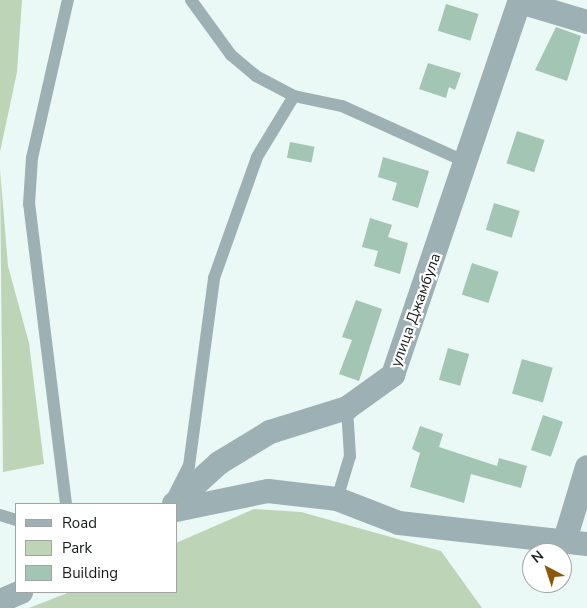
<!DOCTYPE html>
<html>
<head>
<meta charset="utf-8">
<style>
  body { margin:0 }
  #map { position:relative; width:587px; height:608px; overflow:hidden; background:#eaf8f6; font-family:"Nunito Sans",sans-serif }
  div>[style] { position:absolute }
  .green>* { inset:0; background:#bed4b6 }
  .building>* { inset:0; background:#a2c6b3; transform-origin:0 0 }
  .lane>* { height:12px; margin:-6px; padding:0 6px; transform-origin:6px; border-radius:6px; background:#9db0b3 }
  .street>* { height:24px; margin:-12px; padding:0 12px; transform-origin:12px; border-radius:12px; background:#9db0b3 }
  span { translate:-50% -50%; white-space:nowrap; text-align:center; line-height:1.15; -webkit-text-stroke:4.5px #fff; paint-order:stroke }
  .street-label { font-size:15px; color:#161b1a }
  .legend { position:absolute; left:15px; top:503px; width:162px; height:90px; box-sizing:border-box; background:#fff; border:1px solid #a2a4a3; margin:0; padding:6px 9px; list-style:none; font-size:15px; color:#161b1a }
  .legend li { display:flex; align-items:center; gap:10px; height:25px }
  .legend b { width:25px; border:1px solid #a2a4a3 }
  .north { position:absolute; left:522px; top:543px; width:50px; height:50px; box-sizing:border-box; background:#fff; border:1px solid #a2a4a3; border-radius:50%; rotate:320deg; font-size:14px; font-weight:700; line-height:20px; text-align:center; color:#161b1a }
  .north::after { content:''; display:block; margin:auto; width:18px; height:22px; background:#8e570a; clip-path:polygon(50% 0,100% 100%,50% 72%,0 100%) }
</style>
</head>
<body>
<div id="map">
  <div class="green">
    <i style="clip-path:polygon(0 0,22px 0,17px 72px,0 152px)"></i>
    <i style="clip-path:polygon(0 169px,8px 266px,29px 343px,44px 464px,3px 472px)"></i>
    <i style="clip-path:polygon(254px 509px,301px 512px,441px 551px,482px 608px,29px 608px,70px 592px,176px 592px,176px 543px)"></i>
  </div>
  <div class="building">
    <i style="left:446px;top:4px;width:34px;height:28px;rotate:17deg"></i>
    <i style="clip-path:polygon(556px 27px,581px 36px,567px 81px,535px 70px)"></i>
    <i style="clip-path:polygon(428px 63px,461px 73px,455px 90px,449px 87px,446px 98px,419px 89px)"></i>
    <i style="left:517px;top:131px;width:29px;height:34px;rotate:18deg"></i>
    <i style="left:290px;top:142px;width:25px;height:16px;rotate:11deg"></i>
    <i style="clip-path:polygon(383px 157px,429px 171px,418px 208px,392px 200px,397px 183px,378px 177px)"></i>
    <i style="left:494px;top:203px;width:27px;height:28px;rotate:17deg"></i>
    <i style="clip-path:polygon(370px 218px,392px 225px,388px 237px,408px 243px,400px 274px,374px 266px,378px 251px,362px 247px)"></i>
    <i style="left:472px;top:263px;width:28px;height:33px;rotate:18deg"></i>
    <i style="clip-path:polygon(356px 300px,382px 309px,359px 381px,339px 374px,352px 340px,342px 337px)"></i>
    <i style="left:448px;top:348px;width:22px;height:33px;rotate:16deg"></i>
    <i style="left:522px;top:359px;width:32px;height:36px;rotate:16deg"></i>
    <i style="left:543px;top:415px;width:21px;height:37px;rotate:19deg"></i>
    <i style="clip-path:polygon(420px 426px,443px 434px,439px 447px,497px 466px,499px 458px,527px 466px,521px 488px,471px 474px,464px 503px,410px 487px,420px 453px,412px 449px)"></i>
  </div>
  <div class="lane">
    <i style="left:191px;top:0;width:68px;rotate:54deg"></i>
    <i style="left:231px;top:55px;width:33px;rotate:40deg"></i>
    <i style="left:256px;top:76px;width:43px;rotate:27.8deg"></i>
    <i style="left:174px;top:495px;width:33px;rotate:-63deg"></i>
    <i style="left:189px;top:466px;width:190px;rotate:-82.4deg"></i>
    <i style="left:214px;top:278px;width:128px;rotate:-70.4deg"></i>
    <i style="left:257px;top:157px;width:71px;rotate:-58.8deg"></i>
    <i style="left:294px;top:96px;width:49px;rotate:11.8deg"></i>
    <i style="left:342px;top:106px;width:138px;rotate:24.3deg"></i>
    <i style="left:337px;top:499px;width:45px;rotate:-73.2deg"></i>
    <i style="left:350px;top:456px;width:48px;rotate:-93.6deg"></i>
    <i style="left:66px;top:504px;width:302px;rotate:-97deg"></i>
    <i style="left:29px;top:204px;width:46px;rotate:-86.3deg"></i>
    <i style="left:32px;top:158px;width:162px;rotate:-77.2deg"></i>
    <i style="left:0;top:515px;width:17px;rotate:17deg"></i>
  </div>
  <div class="street">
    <i style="left:520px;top:2px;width:70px;rotate:16.6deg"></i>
    <i style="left:174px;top:504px;width:61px;rotate:-42.3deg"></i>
    <i style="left:219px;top:463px;width:60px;rotate:-31.3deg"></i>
    <i style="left:270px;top:432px;width:81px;rotate:-17.3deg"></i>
    <i style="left:347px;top:408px;width:57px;rotate:-35.7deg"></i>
    <i style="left:393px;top:375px;width:396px;rotate:-71.3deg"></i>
    <i style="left:176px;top:510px;width:94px;rotate:-11.7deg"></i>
    <i style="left:268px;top:491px;width:69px;rotate:6.6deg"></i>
    <i style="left:337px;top:499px;width:66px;rotate:21.2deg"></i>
    <i style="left:399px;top:523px;width:189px;rotate:6.4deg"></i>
    <i style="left:565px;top:540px;width:76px;rotate:-73.2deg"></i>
    <i style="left:0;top:601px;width:23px;rotate:-23deg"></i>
  </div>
  <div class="street-label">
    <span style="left:416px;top:310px;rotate:-70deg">улица Джамбула</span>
  </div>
  <ul class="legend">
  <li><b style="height:6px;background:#9db0b3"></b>Road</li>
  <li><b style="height:14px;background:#bed4b6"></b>Park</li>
  <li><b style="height:14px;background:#a2c6b3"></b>Building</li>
  </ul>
  <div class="north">N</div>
</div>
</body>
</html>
